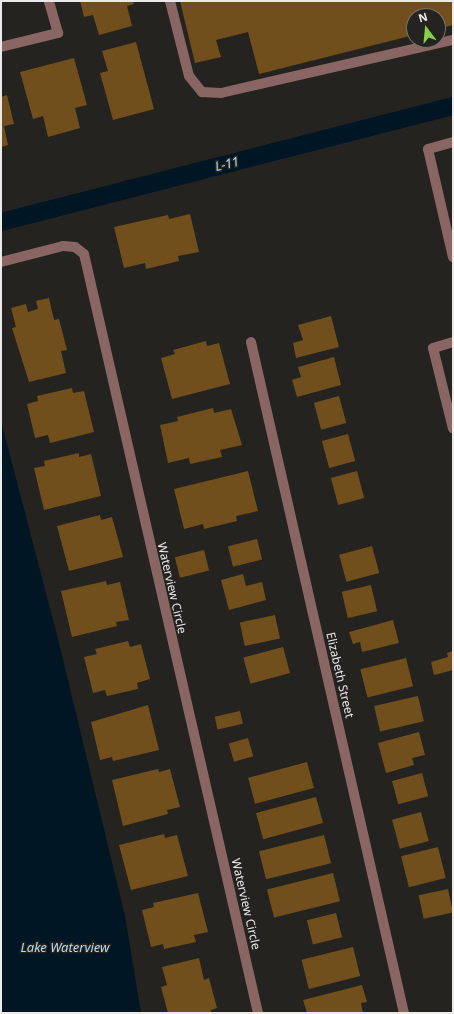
<!DOCTYPE html>
<html>
<head>
<meta charset="utf-8">
<style>
  body { margin:0 }
  #map { position:relative; width:454px; height:1014px; overflow:hidden; background:#242320; font-family:"Noto Sans",sans-serif }
  div>[style] { position:absolute }
  .water>* { inset:0; background:#011624 }
  .canal>* { height:18px; margin:-9px; padding:0 9px; transform-origin:9px; border-radius:9px; background:#011624 }
  .building>* { inset:0; background:#714f1c; transform-origin:0 0 }
  .minor>* { height:10px; margin:-5px; padding:0 5px; transform-origin:5px; border-radius:5px; background:#896663 }
  span { translate:-50% -50%; white-space:nowrap; text-align:center; line-height:1.15; -webkit-text-stroke:3px #242320; paint-order:stroke }
  .street-label { font-size:12px; color:#ebeae8 }
  .water-label { font-size:13px; color:#b6dbf4; font-style:italic }
  .frame { position:absolute; inset:0; border:2px solid #ebeae8; pointer-events:none }
  .north { position:absolute; left:406px; top:8px; width:40px; height:40px; box-sizing:border-box; background:#242320; border:1px solid #747370; border-radius:50%; rotate:344deg; font-size:11px; font-weight:700; line-height:16px; text-align:center; color:#ebeae8 }
  .north::after { content:''; display:block; margin:auto; width:14px; height:18px; background:#85cf4d; clip-path:polygon(50% 0,100% 100%,50% 72%,0 100%) }
</style>
</head>
<body>
<div id="map">
  <div class="water">
    <i style="clip-path:polygon(1px 421px,58px 639px,125px 916px,141px 1013px,1px 1013px)"></i>
  </div>
  <div class="canal">
    <i style="left:1px;top:222px;width:467px;rotate:-14.4deg"></i>
  </div>
  <div class="building">
    <i style="clip-path:polygon(80px 1px,133px 1px,134px 4px,127px 6px,132px 26px,99px 35px,93px 15px,84px 17px)"></i>
    <i style="clip-path:polygon(180px 1px,453px 1px,453px 25px,438px 29px,438px 16px,414px 16px,414px 35px,259px 74px,248px 32px,216px 40px,221px 57px,195px 63px)"></i>
    <i style="clip-path:polygon(136px 42px,154px 109px,113px 120px,100px 73px,108px 71px,102px 51px)"></i>
    <i style="clip-path:polygon(74px 58px,87px 105px,75px 108px,80px 128px,48px 137px,43px 116px,33px 119px,20px 72px)"></i>
    <i style="clip-path:polygon(7px 95px,14px 124px,4px 126px,8px 145px,1px 147px,1px 97px)"></i>
    <i style="clip-path:polygon(190px 214px,199px 252px,178px 256px,179px 261px,146px 269px,145px 263px,124px 268px,114px 227px,168px 215px,169px 219px)"></i>
    <i style="clip-path:polygon(49px 298px,54px 320px,59px 319px,67px 350px,61px 351px,66px 373px,29px 382px,12px 328px,16px 327px,11px 308px,26px 304px,28px 312px,38px 309px,36px 301px)"></i>
    <i style="clip-path:polygon(331px 316px,339px 347px,296px 358px,293px 343px,303px 340px,298px 325px)"></i>
    <i style="clip-path:polygon(206px 341px,207px 346px,219px 343px,230px 384px,172px 399px,161px 358px,175px 354px,173px 350px)"></i>
    <i style="clip-path:polygon(334px 357px,341px 385px,297px 397px,292px 380px,301px 377px,298px 367px)"></i>
    <i style="clip-path:polygon(72px 388px,73px 393px,84px 391px,94px 432px,50px 443px,48px 435px,35px 438px,27px 404px,38px 401px,37px 396px)"></i>
    <i style="left:339px;top:396px;width:28px;height:26px;rotate:75deg"></i>
    <i style="clip-path:polygon(213px 408px,214px 413px,231px 409px,242px 445px,220px 450px,222px 457px,190px 464px,189px 458px,168px 463px,160px 425px,178px 421px,177px 417px)"></i>
    <i style="left:348px;top:434px;width:28px;height:27px;rotate:75deg"></i>
    <i style="clip-path:polygon(79px 453px,79px 457px,91px 454px,101px 496px,44px 510px,34px 468px,45px 466px,44px 461px)"></i>
    <i style="clip-path:polygon(248px 471px,258px 511px,236px 516px,237px 521px,204px 529px,203px 524px,184px 529px,174px 489px)"></i>
    <i style="left:357px;top:471px;width:28px;height:27px;rotate:75deg"></i>
    <i style="clip-path:polygon(100px 515px,101px 520px,112px 517px,123px 557px,69px 571px,57px 526px)"></i>
    <i style="left:257px;top:539px;width:21px;height:30px;rotate:76deg"></i>
    <i style="left:372px;top:546px;width:28px;height:34px;rotate:75deg"></i>
    <i style="left:204px;top:550px;width:21px;height:30px;rotate:76deg"></i>
    <i style="clip-path:polygon(243px 574px,246px 586px,262px 582px,266px 600px,229px 610px,221px 580px)"></i>
    <i style="clip-path:polygon(106px 581px,107px 585px,120px 582px,129px 620px,116px 622px,117px 626px,72px 637px,61px 591px)"></i>
    <i style="left:371px;top:585px;width:27px;height:30px;rotate:77deg"></i>
    <i style="left:275px;top:615px;width:24px;height:36px;rotate:78deg"></i>
    <i style="clip-path:polygon(393px 620px,399px 643px,362px 652px,360px 642px,353px 644px,349px 632px)"></i>
    <i style="clip-path:polygon(128px 641px,130px 647px,141px 644px,150px 679px,137px 683px,138px 689px,107px 696px,105px 690px,93px 693px,84px 657px,97px 654px,95px 649px)"></i>
    <i style="left:283px;top:647px;width:27px;height:41px;rotate:75deg"></i>
    <i style="clip-path:polygon(453px 651px,453px 670px,434px 675px,431px 662px,448px 657px,447px 653px)"></i>
    <i style="left:406px;top:658px;width:29px;height:47px;rotate:76deg"></i>
    <i style="left:418px;top:696px;width:26px;height:45px;rotate:77deg"></i>
    <i style="clip-path:polygon(148px 705px,159px 750px,113px 761px,112px 757px,100px 760px,91px 722px)"></i>
    <i style="left:240px;top:711px;width:13px;height:26px;rotate:77deg"></i>
    <i style="clip-path:polygon(419px 732px,425px 755px,412px 758px,414px 765px,386px 773px,378px 743px)"></i>
    <i style="left:248px;top:738px;width:19px;height:20px;rotate:74deg"></i>
    <i style="left:307px;top:762px;width:27px;height:61px;rotate:75deg"></i>
    <i style="clip-path:polygon(158px 769px,159px 772px,170px 769px,180px 807px,167px 810px,168px 814px,123px 826px,112px 780px)"></i>
    <i style="left:422px;top:773px;width:24px;height:31px;rotate:75deg"></i>
    <i style="left:316px;top:797px;width:27px;height:62px;rotate:75deg"></i>
    <i style="left:421px;top:812px;width:30px;height:30px;rotate:75deg"></i>
    <i style="clip-path:polygon(164px 834px,165px 838px,177px 835px,188px 876px,131px 890px,119px 845px)"></i>
    <i style="left:324px;top:835px;width:29px;height:67px;rotate:76deg"></i>
    <i style="left:438px;top:847px;width:32px;height:38px;rotate:76deg"></i>
    <i style="left:333px;top:873px;width:29px;height:68px;rotate:76deg"></i>
    <i style="left:448px;top:889px;width:24px;height:30px;rotate:78deg"></i>
    <i style="clip-path:polygon(198px 893px,208px 932px,194px 935px,196px 942px,164px 949px,163px 944px,151px 947px,142px 910px,154px 907px,153px 903px)"></i>
    <i style="left:336px;top:913px;width:25px;height:30px;rotate:76deg"></i>
    <i style="left:353px;top:947px;width:30px;height:53px;rotate:76deg"></i>
    <i style="clip-path:polygon(199px 958px,204px 980px,209px 978px,217px 1008px,211px 1010px,211px 1013px,168px 1013px,161px 987px,167px 985px,162px 967px)"></i>
    <i style="clip-path:polygon(362px 985px,367px 1002px,361px 1003px,363px 1013px,307px 1013px,303px 1000px)"></i>
  </div>
  <div class="minor">
    <i style="left:170px;top:1px;width:77px;rotate:75.8deg"></i>
    <i style="left:189px;top:76px;width:21px;rotate:51deg"></i>
    <i style="left:202px;top:92px;width:19px;rotate:3deg"></i>
    <i style="left:221px;top:93px;width:238px;rotate:-12.9deg"></i>
    <i style="left:1px;top:47px;width:59px;rotate:-13.8deg"></i>
    <i style="left:58px;top:33px;width:33px;rotate:-106deg"></i>
    <i style="left:453px;top:142px;width:26px;rotate:164deg"></i>
    <i style="left:428px;top:149px;width:111px;rotate:77deg"></i>
    <i style="left:1px;top:262px;width:64px;rotate:-14.5deg"></i>
    <i style="left:63px;top:246px;width:12px;rotate:5deg"></i>
    <i style="left:75px;top:247px;width:11px;rotate:38deg"></i>
    <i style="left:84px;top:254px;width:779px;rotate:77.09deg"></i>
    <i style="left:251px;top:342px;width:688px;rotate:77.16deg"></i>
    <i style="left:453px;top:342px;width:21px;rotate:163deg"></i>
    <i style="left:433px;top:348px;width:83px;rotate:76.1deg"></i>
  </div>
  <div class="street-label">
    <span style="left:172px;top:588px;rotate:77deg">Waterview Circle</span>
    <span style="left:340px;top:675px;rotate:77deg">Elizabeth Street</span>
    <span style="left:246px;top:904px;rotate:77deg">Waterview Circle</span>
  </div>
  <div class="water-label">
    <span style="left:227px;top:164px;rotate:-14deg">L-11</span>
    <span style="left:65px;top:947px">Lake Waterview</span>
  </div>
  <div class="frame"></div>
  <div class="north">N</div>
</div>
</body>
</html>
